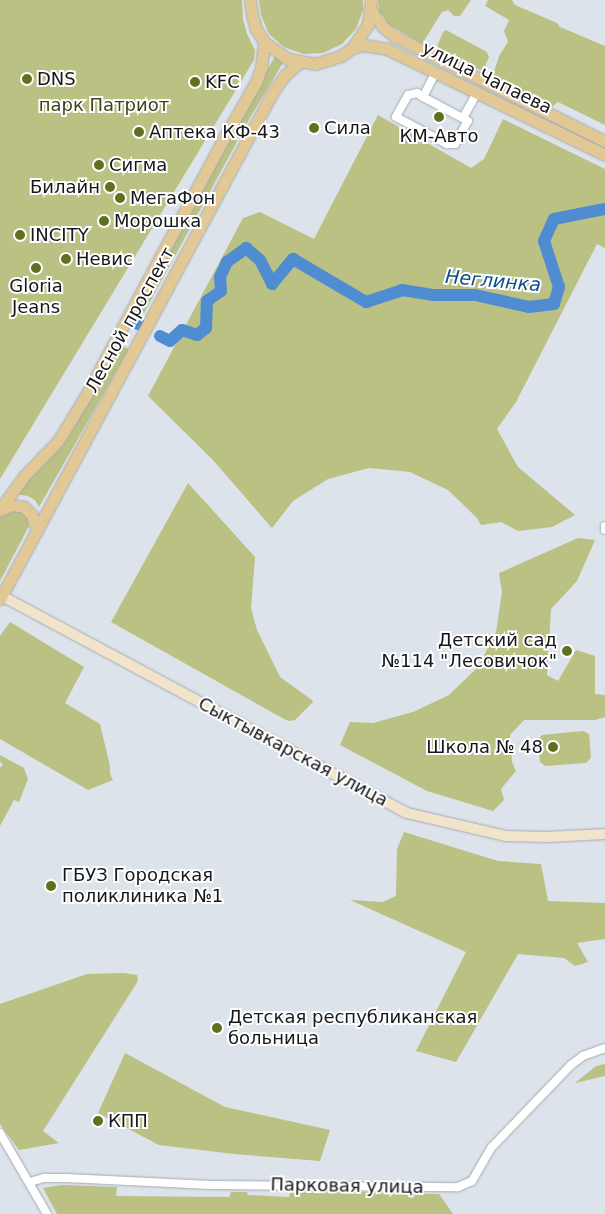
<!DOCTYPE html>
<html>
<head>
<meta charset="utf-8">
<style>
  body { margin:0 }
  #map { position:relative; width:605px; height:1214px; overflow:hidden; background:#dce3ea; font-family:"DejaVu Sans",sans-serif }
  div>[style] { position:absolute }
  .green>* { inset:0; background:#bbc083 }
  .river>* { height:12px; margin:-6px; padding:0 6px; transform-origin:6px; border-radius:6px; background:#4f8cd1 }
  .roads { filter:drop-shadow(0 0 1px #a4abb2) drop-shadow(0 0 1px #a4abb2) }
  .street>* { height:8px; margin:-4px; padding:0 4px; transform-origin:4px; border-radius:4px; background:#fff }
  .secondary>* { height:10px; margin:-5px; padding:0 5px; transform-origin:5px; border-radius:5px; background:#f1e4ca }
  .primary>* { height:11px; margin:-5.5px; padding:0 5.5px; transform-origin:5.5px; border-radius:5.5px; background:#e2c894 }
  .dots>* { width:14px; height:14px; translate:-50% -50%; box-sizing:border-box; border:2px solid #fff; border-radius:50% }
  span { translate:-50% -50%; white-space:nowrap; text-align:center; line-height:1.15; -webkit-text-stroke:4px #fff; paint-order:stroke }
  .street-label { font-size:18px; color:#15171a }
  .poi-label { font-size:18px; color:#15171a }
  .left { translate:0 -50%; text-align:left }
  .right { translate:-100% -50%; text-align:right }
  .park-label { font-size:18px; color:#3f4218 }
  .water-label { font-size:19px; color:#094d8d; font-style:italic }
</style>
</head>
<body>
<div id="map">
  <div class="green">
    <i style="clip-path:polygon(0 0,242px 0,243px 19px,247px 34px,255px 50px,254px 60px,0 479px)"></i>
    <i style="clip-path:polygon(259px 0,363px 0,363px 10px,356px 29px,342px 44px,323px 53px,303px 54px,284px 47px,269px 34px,261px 15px)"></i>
    <i style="clip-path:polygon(378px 0,471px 0,460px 16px,454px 16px,448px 10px,442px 12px,422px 44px,388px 24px,383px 15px,379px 14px)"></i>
    <i style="clip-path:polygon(488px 0,512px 0,515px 5px,557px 23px,560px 27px,605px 46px,605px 125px,558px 102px,552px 107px,492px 78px,499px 56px,508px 42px,504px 31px,509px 20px,485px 6px)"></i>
    <i style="clip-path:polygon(446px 30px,487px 52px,489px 57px,484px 69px,480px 70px,436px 49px,443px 32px)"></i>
    <i style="clip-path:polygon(275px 56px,284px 61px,251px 116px,144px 313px,135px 308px)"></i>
    <i style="clip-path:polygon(378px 115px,471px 168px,484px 159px,503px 119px,605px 169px,605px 248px,597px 244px,516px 402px,497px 429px,518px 467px,575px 515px,552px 527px,518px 531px,501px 522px,481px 525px,477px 518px,448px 490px,410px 472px,369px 468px,328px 479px,293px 501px,272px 528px,212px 459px,148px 396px,243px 218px,260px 212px,314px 239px)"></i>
    <i style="clip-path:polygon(121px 345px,129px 349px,39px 507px,35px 500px,28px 496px,15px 494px,62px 440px)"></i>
    <i style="clip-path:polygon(188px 483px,255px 557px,251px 608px,257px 630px,280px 677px,312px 700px,313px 702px,295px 720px,289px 721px,284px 719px,111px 622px)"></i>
    <i style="clip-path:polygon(14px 506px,27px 514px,29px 526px,0 581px,0 517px,3px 512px)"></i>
    <i style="clip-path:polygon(578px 538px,595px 540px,577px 581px,551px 609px,547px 675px,558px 681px,576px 650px,595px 656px,595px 694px,605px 695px,605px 717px,595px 720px,524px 720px,510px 735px,512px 762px,516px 771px,501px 789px,504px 800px,493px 811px,427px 791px,340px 745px,350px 722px,373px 723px,413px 712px,449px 695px,478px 667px,496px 632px,502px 592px,499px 573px)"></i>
    <i style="clip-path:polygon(10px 622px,84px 667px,65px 703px,100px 724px,110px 766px,110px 774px,113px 780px,88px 790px,0 739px,0 636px)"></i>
    <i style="clip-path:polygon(583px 731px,589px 734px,591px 758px,586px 763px,545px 766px,540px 762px,537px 741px,542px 735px)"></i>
    <i style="clip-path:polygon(0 755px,24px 768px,28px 779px,19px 802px,14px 800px,0 826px,0 768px,3px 764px,0 762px)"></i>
    <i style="clip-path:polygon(404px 832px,498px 861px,541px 864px,548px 901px,605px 903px,605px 939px,577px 943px,588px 962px,575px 966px,564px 958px,518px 954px,456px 1062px,416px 1051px,466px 952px,350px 900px,383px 902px,396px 896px,397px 849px)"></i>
    <i style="clip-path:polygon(124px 973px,137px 975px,138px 981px,43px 1131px,59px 1143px,19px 1150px,0 1124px,0 1004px,87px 974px)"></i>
    <i style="clip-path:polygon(125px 1053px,225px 1107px,330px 1130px,320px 1161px,234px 1154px,159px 1145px,98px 1113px)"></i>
    <i style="clip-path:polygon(605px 1064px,605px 1076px,575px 1083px,596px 1066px)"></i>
    <i style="clip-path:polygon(62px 1185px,117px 1187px,116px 1196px,229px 1197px,231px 1192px,247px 1192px,248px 1195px,289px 1197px,291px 1190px,439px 1194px,453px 1214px,57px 1214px,43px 1188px)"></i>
  </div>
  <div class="river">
    <i style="left:135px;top:323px;width:6px;rotate:18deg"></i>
    <i style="left:160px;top:336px;width:11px;rotate:27deg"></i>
    <i style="left:170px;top:341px;width:16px;rotate:-43deg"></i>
    <i style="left:182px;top:330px;width:16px;rotate:18deg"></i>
    <i style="left:197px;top:335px;width:11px;rotate:-38deg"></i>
    <i style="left:206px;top:328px;width:27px;rotate:-88deg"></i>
    <i style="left:207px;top:301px;width:17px;rotate:-36deg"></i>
    <i style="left:221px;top:291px;width:14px;rotate:-94deg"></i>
    <i style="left:220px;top:277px;width:17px;rotate:-65deg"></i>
    <i style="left:227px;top:262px;width:24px;rotate:-36deg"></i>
    <i style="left:246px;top:248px;width:18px;rotate:41deg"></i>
    <i style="left:260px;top:260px;width:27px;rotate:63deg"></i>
    <i style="left:272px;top:284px;width:33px;rotate:-50deg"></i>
    <i style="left:293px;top:259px;width:85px;rotate:30.5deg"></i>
    <i style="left:366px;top:302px;width:38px;rotate:-18deg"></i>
    <i style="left:402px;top:290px;width:31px;rotate:9deg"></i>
    <i style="left:433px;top:295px;width:42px"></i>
    <i style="left:475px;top:295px;width:55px;rotate:12.5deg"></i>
    <i style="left:529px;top:307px;width:25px;rotate:-7deg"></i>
    <i style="left:554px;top:304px;width:18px;rotate:-74deg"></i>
    <i style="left:559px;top:287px;width:48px;rotate:-108.1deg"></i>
    <i style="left:544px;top:241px;width:24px;rotate:-66deg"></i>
    <i style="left:554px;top:219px;width:52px;rotate:-11.1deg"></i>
  </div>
  <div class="roads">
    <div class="street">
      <i style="left:423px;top:97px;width:7px;rotate:-146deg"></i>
      <i style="left:417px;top:93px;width:9px;rotate:167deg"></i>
      <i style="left:408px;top:95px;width:25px;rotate:119deg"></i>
      <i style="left:396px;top:117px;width:58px;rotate:27.9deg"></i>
      <i style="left:447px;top:144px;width:8px"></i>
      <i style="left:455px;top:144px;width:26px;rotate:-61deg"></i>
      <i style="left:468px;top:121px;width:51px;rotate:-151.9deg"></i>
      <i style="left:423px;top:97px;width:28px;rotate:-63deg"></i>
      <i style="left:463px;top:118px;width:29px;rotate:-61deg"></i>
      <i style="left:605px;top:526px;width:4px;rotate:90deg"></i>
      <i style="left:0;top:1133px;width:94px;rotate:59.9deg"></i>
      <i style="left:30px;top:1182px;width:15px;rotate:-16deg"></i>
      <i style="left:44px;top:1178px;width:22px"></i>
      <i style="left:66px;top:1178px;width:145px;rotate:2.8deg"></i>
      <i style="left:211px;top:1185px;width:247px;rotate:0.5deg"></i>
      <i style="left:458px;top:1187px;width:15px;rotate:-23deg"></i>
      <i style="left:472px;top:1181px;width:39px;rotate:-60deg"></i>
      <i style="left:492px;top:1147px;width:114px;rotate:-46.1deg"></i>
      <i style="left:571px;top:1065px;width:15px;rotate:-37deg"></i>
      <i style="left:583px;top:1056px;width:23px;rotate:-20deg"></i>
    </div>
    <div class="secondary">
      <i style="left:2px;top:596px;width:459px;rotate:28.2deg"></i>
      <i style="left:407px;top:813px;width:102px;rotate:13.1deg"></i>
      <i style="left:506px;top:836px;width:41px;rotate:1.4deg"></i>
      <i style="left:547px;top:837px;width:58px;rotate:-3deg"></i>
    </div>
    <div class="primary">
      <i style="left:250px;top:0;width:15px;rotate:82deg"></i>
      <i style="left:252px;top:15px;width:15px;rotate:74deg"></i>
      <i style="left:256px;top:29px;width:15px;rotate:58deg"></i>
      <i style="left:264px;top:42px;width:29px;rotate:35deg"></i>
      <i style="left:288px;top:59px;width:27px;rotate:10deg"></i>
      <i style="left:315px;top:64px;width:27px;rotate:-17deg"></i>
      <i style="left:341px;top:56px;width:14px;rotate:-36deg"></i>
      <i style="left:352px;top:48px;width:29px;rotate:-56deg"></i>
      <i style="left:368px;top:24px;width:24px;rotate:-83deg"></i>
      <i style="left:371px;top:10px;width:19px;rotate:55deg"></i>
      <i style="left:382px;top:26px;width:16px;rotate:40deg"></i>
      <i style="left:394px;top:36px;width:236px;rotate:26.5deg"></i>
      <i style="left:352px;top:48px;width:11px;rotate:-15deg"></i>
      <i style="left:363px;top:45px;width:24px;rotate:9deg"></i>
      <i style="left:387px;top:49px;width:242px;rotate:25.9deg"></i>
      <i style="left:0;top:509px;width:42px;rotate:-53.7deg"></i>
      <i style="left:25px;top:475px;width:47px;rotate:-45.9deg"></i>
      <i style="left:58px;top:441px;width:52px;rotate:-58.5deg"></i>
      <i style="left:85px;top:397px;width:294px;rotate:-61.8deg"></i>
      <i style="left:224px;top:138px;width:64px;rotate:-60.3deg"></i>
      <i style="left:256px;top:82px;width:15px;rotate:-70deg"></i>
      <i style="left:261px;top:68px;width:26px;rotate:-83deg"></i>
      <i style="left:0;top:510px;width:13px;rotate:-23deg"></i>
      <i style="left:12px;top:505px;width:12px;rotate:9deg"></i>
      <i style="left:24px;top:507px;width:11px;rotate:45deg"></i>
      <i style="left:32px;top:515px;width:16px;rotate:72deg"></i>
      <i style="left:0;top:599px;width:578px;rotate:-61.71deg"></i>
      <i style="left:274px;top:90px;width:17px;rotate:-54deg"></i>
      <i style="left:284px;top:76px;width:20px;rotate:-41deg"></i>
    </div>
  </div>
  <div class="dots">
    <i style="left:27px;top:79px;background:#5f711e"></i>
    <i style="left:195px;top:82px;background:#5f711e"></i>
    <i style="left:439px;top:117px;background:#5f711e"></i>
    <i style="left:314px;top:128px;background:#5f711e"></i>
    <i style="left:139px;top:132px;background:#5f711e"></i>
    <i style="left:99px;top:165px;background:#5f711e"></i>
    <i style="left:110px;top:187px;background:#5f711e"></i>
    <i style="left:120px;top:198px;background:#5f711e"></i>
    <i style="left:104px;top:221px;background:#5f711e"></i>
    <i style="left:20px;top:235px;background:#5f711e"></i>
    <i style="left:66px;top:259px;background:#5f711e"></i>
    <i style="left:36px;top:268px;background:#5f711e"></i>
    <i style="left:567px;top:651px;background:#5f711e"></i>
    <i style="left:553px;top:747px;background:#5f711e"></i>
    <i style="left:51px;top:886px;background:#5f711e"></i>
    <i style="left:217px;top:1028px;background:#5f711e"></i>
    <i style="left:98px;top:1121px;background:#5f711e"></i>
  </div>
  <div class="street-label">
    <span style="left:487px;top:78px;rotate:26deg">улица Чапаева</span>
    <span style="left:130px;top:320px;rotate:-61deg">Лесной проспект</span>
    <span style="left:293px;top:752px;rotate:28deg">Сыктывкарская улица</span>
    <span style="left:347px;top:1186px;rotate:1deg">Парковая улица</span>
  </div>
  <div class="poi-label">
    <span class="left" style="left:37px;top:79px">DNS</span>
    <span class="left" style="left:205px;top:82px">KFC</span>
    <span class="left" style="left:324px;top:128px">Сила</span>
    <span class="left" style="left:149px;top:132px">Аптека КФ-43</span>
    <span style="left:439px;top:136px">КМ-Авто</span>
    <span class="left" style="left:109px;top:165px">Сигма</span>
    <span class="right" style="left:100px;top:187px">Билайн</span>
    <span class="left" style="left:130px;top:198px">МегаФон</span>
    <span class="left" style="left:114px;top:221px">Морошка</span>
    <span class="left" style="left:30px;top:235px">INCITY</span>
    <span class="left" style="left:76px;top:259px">Невис</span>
    <span style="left:36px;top:297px">Gloria<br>Jeans</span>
    <span class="right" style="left:557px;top:651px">Детский сад<br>№114 "Лесовичок"</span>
    <span class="right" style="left:543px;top:747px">Школа № 48</span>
    <span class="left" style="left:62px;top:886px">ГБУЗ Городская<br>поликлиника №1</span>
    <span class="left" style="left:228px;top:1028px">Детская республиканская<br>больница</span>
    <span class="left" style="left:108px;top:1121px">КПП</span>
  </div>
  <div class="park-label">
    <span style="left:104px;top:105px">парк Патриот</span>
  </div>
  <div class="water-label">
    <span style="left:493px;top:281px;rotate:5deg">Неглинка</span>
  </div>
</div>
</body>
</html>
